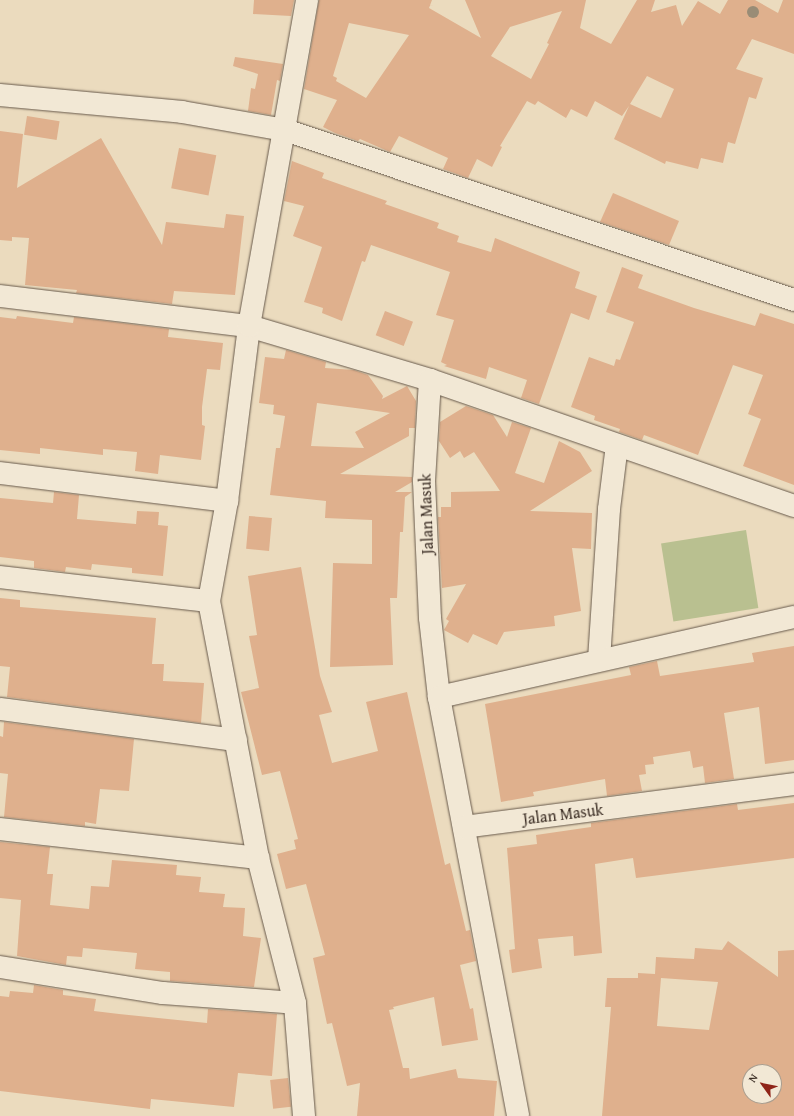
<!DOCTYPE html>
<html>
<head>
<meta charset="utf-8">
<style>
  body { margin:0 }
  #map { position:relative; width:794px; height:1116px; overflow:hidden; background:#ebdbbe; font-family:"Gentium Book Plus",serif }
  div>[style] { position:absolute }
  .green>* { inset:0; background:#b9c090; transform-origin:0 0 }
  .building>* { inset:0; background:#dfb08d; transform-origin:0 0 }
  .roads { filter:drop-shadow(0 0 1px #685a4c) drop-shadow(0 0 1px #685a4c) }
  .street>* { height:22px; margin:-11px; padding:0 11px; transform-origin:11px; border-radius:11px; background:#f2e8d5 }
  .trees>* { width:12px; height:12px; margin:-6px; border-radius:50%; background:#998c76 }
  span { translate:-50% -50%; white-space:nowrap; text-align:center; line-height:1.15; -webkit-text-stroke:3px #f2e8d5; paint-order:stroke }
  .street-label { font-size:16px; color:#3d2f26 }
  .north { position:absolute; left:742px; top:1064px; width:40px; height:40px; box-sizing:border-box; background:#f2e8d5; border:1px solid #aa9e8f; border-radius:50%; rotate:303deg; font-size:11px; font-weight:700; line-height:16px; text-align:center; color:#3d2f26 }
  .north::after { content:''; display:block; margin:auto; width:14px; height:18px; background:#8f2418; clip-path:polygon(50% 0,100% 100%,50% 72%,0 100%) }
</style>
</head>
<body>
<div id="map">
  <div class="green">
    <i style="left:746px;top:530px;width:79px;height:86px;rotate:81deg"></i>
  </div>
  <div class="building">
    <i style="clip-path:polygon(254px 0,294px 0,291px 16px,253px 14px)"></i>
    <i style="clip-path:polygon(evenodd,319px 0,432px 0,429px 8px,481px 38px,465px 0,586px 0,580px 28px,611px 44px,637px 0,655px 0,651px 12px,676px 5px,682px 26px,698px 1px,720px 14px,728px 0,755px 0,778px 13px,783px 0,794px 0,794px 54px,752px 39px,736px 69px,763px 78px,756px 99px,749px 97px,735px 144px,728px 142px,723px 163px,701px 158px,698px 169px,666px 161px,665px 164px,614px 139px,629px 106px,622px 116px,595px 101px,587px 117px,571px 109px,566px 118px,538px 101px,535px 105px,527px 101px,500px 146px,502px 147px,492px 167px,477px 159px,468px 178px,443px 169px,448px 158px,399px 136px,390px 152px,360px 139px,358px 141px,335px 133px,323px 127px,337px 100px,304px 89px,319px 0,562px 11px,547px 43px,549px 44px,531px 79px,491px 56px,510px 27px,562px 11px,319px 0,349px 23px,409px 35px,366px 98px,336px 81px,337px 78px,333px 76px,349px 23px,319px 0,647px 76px,674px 89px,661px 118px,630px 104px,647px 76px)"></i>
    <i style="clip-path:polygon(235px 57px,283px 64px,280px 81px,277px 80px,271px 115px,248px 111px,251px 88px,255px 89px,258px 74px,233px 66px)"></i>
    <i style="left:27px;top:116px;width:33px;height:19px;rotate:9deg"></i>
    <i style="clip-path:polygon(0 131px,23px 134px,17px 188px,101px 138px,162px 245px,166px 222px,224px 228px,226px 214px,244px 216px,235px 295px,174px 291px,172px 304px,76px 293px,77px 290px,25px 285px,29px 238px,12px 237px,12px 241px,0 240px)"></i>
    <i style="left:179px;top:148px;width:38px;height:41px;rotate:11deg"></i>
    <i style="clip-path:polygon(292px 161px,324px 173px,322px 178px,387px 201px,385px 204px,439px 223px,437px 228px,459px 236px,457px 242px,491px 252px,495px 238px,580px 272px,575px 288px,597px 296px,589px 320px,571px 313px,539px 404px,521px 398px,527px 380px,489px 367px,486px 379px,444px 366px,447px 365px,441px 362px,454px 320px,436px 315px,450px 272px,371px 245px,365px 262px,362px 261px,342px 321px,322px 313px,323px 308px,304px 302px,322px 247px,293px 236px,304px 206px,284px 201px)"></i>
    <i style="clip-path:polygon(613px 193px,679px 221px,669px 245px,600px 222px)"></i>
    <i style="clip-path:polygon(622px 267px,643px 275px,638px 288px,694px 308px,755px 326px,760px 313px,794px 324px,794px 485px,743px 466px,761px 419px,748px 414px,763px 375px,733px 365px,698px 455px,644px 435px,642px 440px,619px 432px,620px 429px,594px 420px,595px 416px,571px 407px,589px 357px,614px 366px,616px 359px,620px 360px,634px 322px,606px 312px)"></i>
    <i style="left:385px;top:311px;width:30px;height:26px;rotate:21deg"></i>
    <i style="clip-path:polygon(17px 316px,73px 323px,74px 317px,169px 329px,168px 337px,223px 343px,220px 370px,207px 369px,202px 407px,202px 425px,205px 426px,201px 460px,160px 455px,158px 474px,135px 471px,137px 452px,103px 449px,103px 455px,40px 448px,40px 454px,0 450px,0 317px,16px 319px)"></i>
    <i style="clip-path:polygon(evenodd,286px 350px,326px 362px,325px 368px,354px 370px,368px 375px,383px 396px,382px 399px,407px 386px,416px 401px,415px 428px,409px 428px,409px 436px,340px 474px,412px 477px,412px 482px,395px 492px,412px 492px,405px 497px,403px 532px,400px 532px,397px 598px,390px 598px,393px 665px,330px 667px,333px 563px,372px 564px,372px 520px,325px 518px,326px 501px,270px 495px,276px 448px,280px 448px,285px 416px,273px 414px,274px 405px,259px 403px,265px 357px,284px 359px,286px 350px,317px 403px,363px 409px,390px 413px,355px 432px,364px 448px,311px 446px,317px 403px)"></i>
    <i style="clip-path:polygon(466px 406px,493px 415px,507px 437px,512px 422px,531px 428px,515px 473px,544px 483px,559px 441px,580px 452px,592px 471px,530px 511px,592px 513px,591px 549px,572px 548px,581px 611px,554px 616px,555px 626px,504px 632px,497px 645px,473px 634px,468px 643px,444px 630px,449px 621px,446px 619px,466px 584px,442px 588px,438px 517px,441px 517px,441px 507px,451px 507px,451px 492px,500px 491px,474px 452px,464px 458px,460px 451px,450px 458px,439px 441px,440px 422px)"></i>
    <i style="clip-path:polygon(54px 492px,79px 495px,77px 519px,136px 524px,137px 511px,159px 512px,158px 525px,168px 526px,163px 576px,132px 573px,132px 568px,92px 564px,91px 570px,66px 567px,65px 572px,34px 568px,34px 561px,0 557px,0 498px,53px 503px)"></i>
    <i style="left:249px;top:516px;width:23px;height:33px;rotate:5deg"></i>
    <i style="clip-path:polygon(301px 567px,320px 676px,332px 712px,319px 715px,332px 763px,378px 751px,366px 702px,407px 692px,445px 865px,450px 863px,466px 931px,470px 930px,476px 961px,460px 965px,470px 1009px,473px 1008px,478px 1040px,442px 1046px,434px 997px,393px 1007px,394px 1009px,389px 1010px,403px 1068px,409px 1068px,410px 1079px,456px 1069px,458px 1078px,497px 1081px,494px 1116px,357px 1116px,360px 1083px,347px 1086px,332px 1023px,327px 1024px,313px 958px,325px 955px,306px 884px,286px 889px,277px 854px,296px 849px,294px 840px,298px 839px,280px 771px,262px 775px,241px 692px,259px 688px,249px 636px,257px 635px,248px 576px)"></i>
    <i style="clip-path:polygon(0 598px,20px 600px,20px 607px,156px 618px,152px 664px,164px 664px,163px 681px,204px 683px,201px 723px,7px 697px,10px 667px,0 666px)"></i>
    <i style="clip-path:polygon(794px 646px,794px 760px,765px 764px,759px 707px,724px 713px,734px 779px,705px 783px,703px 766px,693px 768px,690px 751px,653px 757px,654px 764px,645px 765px,646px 774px,639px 775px,642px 791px,607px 796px,605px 779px,533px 792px,534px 796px,501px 802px,485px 704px,631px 675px,629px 667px,657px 661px,660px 676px,754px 662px,752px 653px)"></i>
    <i style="clip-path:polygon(4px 722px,134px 739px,129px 791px,100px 789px,96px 824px,85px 822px,85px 826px,4px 817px,8px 774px,0 773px,0 736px,3px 737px)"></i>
    <i style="clip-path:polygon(794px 803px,794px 858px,636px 878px,633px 858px,595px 864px,602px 953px,574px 956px,573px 936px,538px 939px,542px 968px,512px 973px,509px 950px,515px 949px,507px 848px,537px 844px,536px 835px,591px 827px,591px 823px,737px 804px,738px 810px)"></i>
    <i style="clip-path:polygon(0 842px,50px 847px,47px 874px,53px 874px,50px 905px,89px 909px,91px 886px,109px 887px,112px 860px,177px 865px,176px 875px,201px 877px,199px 892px,225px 894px,223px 907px,245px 908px,243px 936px,261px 938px,254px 987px,170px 981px,170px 972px,135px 969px,137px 953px,83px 948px,82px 957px,67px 956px,66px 965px,17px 956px,21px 900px,0 898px)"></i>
    <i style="clip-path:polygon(evenodd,728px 941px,778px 977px,778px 951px,794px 950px,794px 1116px,602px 1116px,611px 1007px,605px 1007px,607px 978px,638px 978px,638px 973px,655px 974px,656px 957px,694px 959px,695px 948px,722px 950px,728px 941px,661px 978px,718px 982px,709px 1030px,657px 1026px,661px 978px,728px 941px,750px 1072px,774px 1072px,774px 1096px,750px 1096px,750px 1072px)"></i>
    <i style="clip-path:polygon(34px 985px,63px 990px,63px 995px,96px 999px,94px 1011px,119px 1014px,207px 1023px,208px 1009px,277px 1014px,272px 1076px,238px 1073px,234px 1107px,151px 1099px,150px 1109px,0 1091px,0 996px,9px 997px,10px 991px,33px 993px)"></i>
    <i style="left:288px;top:1078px;width:29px;height:18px;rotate:84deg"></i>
  </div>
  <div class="roads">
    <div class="street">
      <i style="left:0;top:95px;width:183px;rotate:5.3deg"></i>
      <i style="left:182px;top:112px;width:105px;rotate:9.9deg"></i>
      <i style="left:285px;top:130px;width:537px;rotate:18.47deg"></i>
      <i style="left:0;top:296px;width:251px;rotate:6.9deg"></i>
      <i style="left:249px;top:326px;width:189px;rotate:16.6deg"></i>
      <i style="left:430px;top:380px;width:385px;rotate:19.1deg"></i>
      <i style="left:430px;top:380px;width:101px;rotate:93.4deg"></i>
      <i style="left:424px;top:481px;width:137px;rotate:87.5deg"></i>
      <i style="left:430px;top:618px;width:80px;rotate:83.5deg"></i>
      <i style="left:439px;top:697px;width:426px;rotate:79.3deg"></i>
      <i style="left:0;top:473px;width:229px;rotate:7deg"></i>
      <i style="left:0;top:577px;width:210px;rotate:6.6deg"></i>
      <i style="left:599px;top:660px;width:151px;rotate:-86.2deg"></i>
      <i style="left:609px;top:509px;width:64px;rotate:-82.9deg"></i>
      <i style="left:439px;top:697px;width:364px;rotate:-12.7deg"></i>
      <i style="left:0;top:709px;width:238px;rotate:7.5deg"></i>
      <i style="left:464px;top:827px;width:333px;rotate:-7.4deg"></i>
      <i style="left:0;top:829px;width:260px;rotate:6.4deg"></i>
      <i style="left:0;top:967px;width:165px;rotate:9.1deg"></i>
      <i style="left:163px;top:993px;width:132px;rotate:4.3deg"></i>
      <i style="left:304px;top:1116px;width:113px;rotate:-94.6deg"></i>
      <i style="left:295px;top:1003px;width:150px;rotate:-104.3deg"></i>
      <i style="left:258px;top:858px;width:262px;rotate:-100.8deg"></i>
      <i style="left:209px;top:601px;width:102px;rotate:-79.8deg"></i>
      <i style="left:227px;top:501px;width:176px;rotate:-82.8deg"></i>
      <i style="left:249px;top:326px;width:331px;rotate:-79.9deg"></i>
    </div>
  </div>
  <div class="trees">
    <i style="left:753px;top:12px"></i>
  </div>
  <div class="street-label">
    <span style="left:426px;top:514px;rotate:-92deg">Jalan Masuk</span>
    <span style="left:563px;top:814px;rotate:-7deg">Jalan Masuk</span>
  </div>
  <div class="north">N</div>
</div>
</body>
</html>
